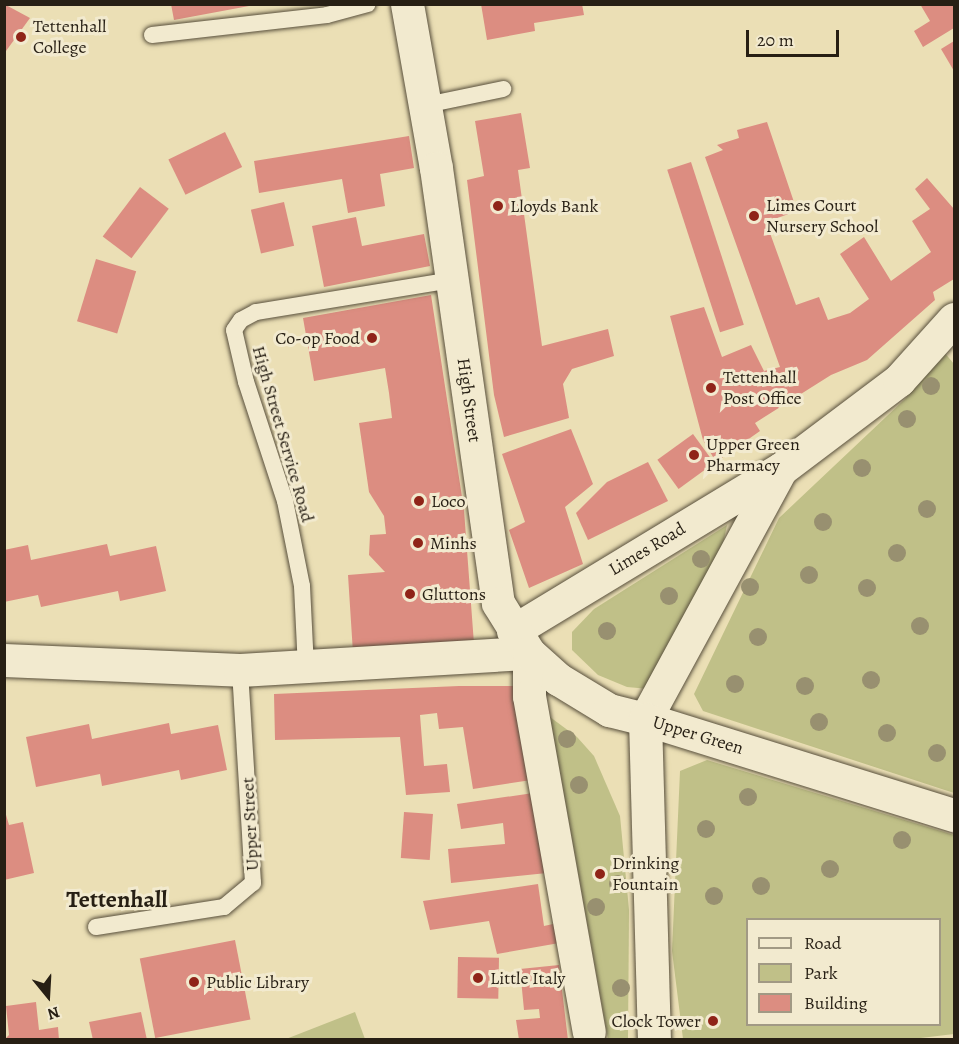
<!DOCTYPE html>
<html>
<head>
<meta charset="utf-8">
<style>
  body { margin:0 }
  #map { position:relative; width:959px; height:1044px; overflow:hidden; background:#ebdfb5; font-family:Alegreya,serif }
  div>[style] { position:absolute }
  .green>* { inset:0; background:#c0c088 }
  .building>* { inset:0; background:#dc8d81; transform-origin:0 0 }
  .roads { filter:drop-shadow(0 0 2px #584f3c) drop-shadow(0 0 2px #584f3c) }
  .lane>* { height:16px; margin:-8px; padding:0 8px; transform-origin:8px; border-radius:8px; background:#f2eacf }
  .street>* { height:33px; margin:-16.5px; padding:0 16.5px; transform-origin:16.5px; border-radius:16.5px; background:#f2eacf }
  .secondary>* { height:33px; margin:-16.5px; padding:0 16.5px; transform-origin:16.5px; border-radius:16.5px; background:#f2eacf }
  .trees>* { width:18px; height:18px; margin:-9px; border-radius:50%; background:#989070 }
  .dots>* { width:16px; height:16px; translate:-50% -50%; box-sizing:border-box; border:3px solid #f2eacf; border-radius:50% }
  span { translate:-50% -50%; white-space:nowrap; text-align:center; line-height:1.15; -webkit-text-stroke:6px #f2eacf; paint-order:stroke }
  .poi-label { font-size:18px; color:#271f14 }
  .left { translate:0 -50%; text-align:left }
  .right { translate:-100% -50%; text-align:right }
  .street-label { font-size:18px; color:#271f14 }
  .district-label { font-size:24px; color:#271f14; font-weight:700 }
  .frame { position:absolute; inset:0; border:6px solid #271f14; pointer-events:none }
  .legend { position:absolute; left:746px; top:918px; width:195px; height:108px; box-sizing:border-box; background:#f2eacf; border:2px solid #a19984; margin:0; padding:8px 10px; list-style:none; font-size:18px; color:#271f14 }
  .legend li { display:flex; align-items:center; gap:12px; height:30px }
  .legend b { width:30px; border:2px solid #a19984 }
  .north { position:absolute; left:18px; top:966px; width:60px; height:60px; -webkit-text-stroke:4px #f2eacf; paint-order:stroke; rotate:162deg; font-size:16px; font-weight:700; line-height:24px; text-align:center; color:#271f14 }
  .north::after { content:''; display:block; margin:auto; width:21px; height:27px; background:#271f14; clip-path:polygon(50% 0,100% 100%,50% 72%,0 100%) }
  .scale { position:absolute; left:746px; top:30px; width:93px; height:27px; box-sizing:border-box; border:3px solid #271f14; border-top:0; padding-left:8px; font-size:18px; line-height:21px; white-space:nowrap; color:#271f14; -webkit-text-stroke:4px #f2eacf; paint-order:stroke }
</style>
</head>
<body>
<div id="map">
  <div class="green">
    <i style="clip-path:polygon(944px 352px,954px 364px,954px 793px,703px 711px,694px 694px,779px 518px,905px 399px)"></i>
    <i style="clip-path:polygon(727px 525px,717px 572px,649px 689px,627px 687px,598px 675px,572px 650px,572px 632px,594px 609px)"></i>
    <i style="clip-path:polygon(550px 717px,577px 737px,594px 756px,620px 816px,629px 910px,628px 1039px,608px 1039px)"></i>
    <i style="clip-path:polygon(evenodd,707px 760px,954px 835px,954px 1034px,904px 1040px,683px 1039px,672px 951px,680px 771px,707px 760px,748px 920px,940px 920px,940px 1024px,748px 1024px,748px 920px)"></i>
    <i style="clip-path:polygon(355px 1012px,365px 1039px,286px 1039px)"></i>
  </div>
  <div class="building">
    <i style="clip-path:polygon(4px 4px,30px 18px,6px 51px,4px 50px)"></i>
    <i style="clip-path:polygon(171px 4px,249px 4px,249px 6px,174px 20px)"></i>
    <i style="clip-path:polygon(481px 4px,582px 4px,584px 15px,534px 23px,535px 31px,487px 40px)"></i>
    <i style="clip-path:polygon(920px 4px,954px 4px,954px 28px,923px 47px,914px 31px,930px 21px)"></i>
    <i style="clip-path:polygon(954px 41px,954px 71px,941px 49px)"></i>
    <i style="clip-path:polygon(521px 113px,530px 168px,518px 170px,542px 346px,608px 329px,614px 356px,572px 369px,563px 384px,569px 418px,504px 437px,494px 395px,467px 180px,484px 176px,475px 121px)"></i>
    <i style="clip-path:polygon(767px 122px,797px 211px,766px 222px,796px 305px,819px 297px,828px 320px,850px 313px,869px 299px,840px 254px,864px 237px,891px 281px,931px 252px,912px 221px,930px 209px,915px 189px,927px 178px,954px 209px,954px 279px,933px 292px,935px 300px,867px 360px,831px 375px,755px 423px,760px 431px,716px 462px,703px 440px,670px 316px,704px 307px,722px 357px,751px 345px,764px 371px,780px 367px,705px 157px,723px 150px,717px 145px,739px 138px,737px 130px)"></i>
    <i style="left:225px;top:132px;width:39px;height:63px;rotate:64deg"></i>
    <i style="clip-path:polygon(409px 136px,414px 168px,380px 174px,385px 206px,348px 213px,342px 179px,259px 193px,254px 161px)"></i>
    <i style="left:691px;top:162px;width:171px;height:25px;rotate:72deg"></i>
    <i style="left:140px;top:187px;width:36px;height:62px;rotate:37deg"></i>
    <i style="left:284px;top:202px;width:45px;height:34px;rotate:77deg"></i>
    <i style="clip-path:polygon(356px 217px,362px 246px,424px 234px,430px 266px,324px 287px,312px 226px)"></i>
    <i style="left:96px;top:259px;width:42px;height:65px;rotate:17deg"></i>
    <i style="clip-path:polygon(431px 295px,464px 510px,474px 644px,353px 653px,348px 575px,385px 572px,369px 555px,370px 535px,386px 534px,384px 516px,369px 492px,359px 423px,392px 418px,389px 393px,385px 368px,314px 381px,303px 318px)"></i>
    <i style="clip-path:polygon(571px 429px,593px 484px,565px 507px,583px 564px,529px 588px,509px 530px,525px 522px,502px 454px)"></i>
    <i style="left:693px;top:434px;width:36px;height:44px;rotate:54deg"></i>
    <i style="clip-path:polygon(648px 462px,668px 501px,588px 540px,576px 513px,607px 482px)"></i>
    <i style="clip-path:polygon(107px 544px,110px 556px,156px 546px,166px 591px,120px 601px,118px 591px,41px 607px,38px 595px,4px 602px,4px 550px,28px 545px,31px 560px)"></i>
    <i style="clip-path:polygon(459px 686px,517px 686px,538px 779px,473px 789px,463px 727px,439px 729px,437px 713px,420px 715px,424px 766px,447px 764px,450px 792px,406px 795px,400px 737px,275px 740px,274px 694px)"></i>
    <i style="clip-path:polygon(169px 723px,171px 734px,218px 725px,227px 770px,181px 780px,179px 770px,102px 786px,100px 774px,36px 787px,26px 737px,89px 724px,92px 739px)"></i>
    <i style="clip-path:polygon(540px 792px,547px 873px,451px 883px,448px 849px,505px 844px,503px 823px,461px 829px,457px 804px)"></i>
    <i style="clip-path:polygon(4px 808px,9px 825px,23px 822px,34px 873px,4px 880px)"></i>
    <i style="left:404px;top:812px;width:29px;height:46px;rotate:4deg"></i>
    <i style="clip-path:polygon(538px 884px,544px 926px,562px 922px,565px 942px,497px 954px,489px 921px,430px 930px,423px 901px)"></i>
    <i style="left:235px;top:940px;width:81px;height:97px;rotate:79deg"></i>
    <i style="left:458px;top:957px;width:41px;height:41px;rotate:1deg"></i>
    <i style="clip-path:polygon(559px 965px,568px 1040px,519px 1040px,516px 1020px,540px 1018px,539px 1009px,524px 1010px,520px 969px)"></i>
    <i style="clip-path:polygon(36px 1002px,39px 1030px,58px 1027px,59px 1040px,4px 1040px,9px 1035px,6px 1006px)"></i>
    <i style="clip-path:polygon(141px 1012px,147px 1040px,93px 1040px,89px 1022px)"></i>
  </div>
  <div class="roads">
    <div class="lane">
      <i style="left:152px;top:35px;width:176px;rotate:-6.5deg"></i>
      <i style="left:327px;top:15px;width:42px;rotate:-15deg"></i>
      <i style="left:426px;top:105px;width:79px;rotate:-11.7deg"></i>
      <i style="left:306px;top:668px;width:82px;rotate:-92.8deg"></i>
      <i style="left:302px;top:586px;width:87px;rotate:-101.3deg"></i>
      <i style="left:285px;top:501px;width:125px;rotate:-108.1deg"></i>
      <i style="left:246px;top:382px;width:53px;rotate:-103deg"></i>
      <i style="left:234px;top:330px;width:12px;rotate:-55deg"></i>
      <i style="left:241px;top:320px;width:17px;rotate:-28deg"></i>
      <i style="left:256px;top:312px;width:199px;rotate:-9.3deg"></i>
      <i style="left:96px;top:927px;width:130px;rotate:-8.9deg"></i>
      <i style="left:224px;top:907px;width:38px;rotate:-40deg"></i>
      <i style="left:253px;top:883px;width:213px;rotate:-93.5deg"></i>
    </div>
    <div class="street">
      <i style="left:781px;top:469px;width:285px;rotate:118.5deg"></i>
      <i style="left:645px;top:719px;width:324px;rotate:17.3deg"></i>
      <i style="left:513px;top:631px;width:313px;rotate:-31.2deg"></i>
      <i style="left:781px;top:469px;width:148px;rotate:-37deg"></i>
      <i style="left:899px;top:380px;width:82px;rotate:-48deg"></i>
      <i style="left:4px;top:660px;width:236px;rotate:2.4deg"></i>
      <i style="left:240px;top:670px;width:289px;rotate:-3.4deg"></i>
      <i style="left:529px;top:653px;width:43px;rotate:90deg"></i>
      <i style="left:529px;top:696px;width:341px;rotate:79.9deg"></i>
    </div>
    <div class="secondary">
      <i style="left:407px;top:4px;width:167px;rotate:80deg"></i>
      <i style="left:436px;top:168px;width:439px;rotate:81.9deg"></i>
      <i style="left:498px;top:603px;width:59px;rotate:58.2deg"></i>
      <i style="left:529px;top:653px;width:39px;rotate:42deg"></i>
      <i style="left:558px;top:679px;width:60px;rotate:31.3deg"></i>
      <i style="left:609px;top:710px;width:37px;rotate:14deg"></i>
      <i style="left:645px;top:719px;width:321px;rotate:88.4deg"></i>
    </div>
  </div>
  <div class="trees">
    <i style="left:931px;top:386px"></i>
    <i style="left:907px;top:419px"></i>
    <i style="left:862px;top:468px"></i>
    <i style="left:927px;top:509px"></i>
    <i style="left:823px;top:522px"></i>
    <i style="left:897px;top:553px"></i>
    <i style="left:701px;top:559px"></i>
    <i style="left:809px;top:575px"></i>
    <i style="left:750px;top:587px"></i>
    <i style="left:867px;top:588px"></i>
    <i style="left:669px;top:596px"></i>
    <i style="left:920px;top:626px"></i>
    <i style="left:607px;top:631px"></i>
    <i style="left:758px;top:637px"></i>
    <i style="left:871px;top:680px"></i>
    <i style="left:735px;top:684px"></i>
    <i style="left:805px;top:686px"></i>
    <i style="left:819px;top:722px"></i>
    <i style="left:887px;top:733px"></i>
    <i style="left:567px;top:739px"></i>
    <i style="left:937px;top:753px"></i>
    <i style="left:579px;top:785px"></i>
    <i style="left:748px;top:797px"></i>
    <i style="left:706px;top:829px"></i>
    <i style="left:902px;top:840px"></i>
    <i style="left:830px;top:869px"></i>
    <i style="left:618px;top:884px"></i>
    <i style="left:761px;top:886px"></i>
    <i style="left:714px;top:896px"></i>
    <i style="left:596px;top:907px"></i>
    <i style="left:621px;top:988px"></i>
  </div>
  <div class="dots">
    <i style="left:21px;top:37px;background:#8f2418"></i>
    <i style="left:498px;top:206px;background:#8f2418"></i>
    <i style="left:754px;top:216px;background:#8f2418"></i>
    <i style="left:372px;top:338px;background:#8f2418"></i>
    <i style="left:711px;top:388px;background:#8f2418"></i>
    <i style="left:694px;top:455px;background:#8f2418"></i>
    <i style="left:419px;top:501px;background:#8f2418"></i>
    <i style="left:418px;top:543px;background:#8f2418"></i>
    <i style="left:410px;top:594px;background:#8f2418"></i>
    <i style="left:600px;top:874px;background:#8f2418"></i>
    <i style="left:478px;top:978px;background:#8f2418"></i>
    <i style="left:194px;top:982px;background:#8f2418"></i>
    <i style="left:713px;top:1021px;background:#8f2418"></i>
  </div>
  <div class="poi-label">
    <span class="left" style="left:33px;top:37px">Tettenhall<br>College</span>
    <span class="left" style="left:510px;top:206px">Lloyds Bank</span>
    <span class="left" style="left:766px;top:216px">Limes Court<br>Nursery School</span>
    <span class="right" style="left:360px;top:338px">Co-op Food</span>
    <span class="left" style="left:723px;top:388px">Tettenhall<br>Post Office</span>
    <span class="left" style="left:706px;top:455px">Upper Green<br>Pharmacy</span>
    <span class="left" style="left:431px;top:501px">Loco</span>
    <span class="left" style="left:430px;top:543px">Minhs</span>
    <span class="left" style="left:422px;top:594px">Gluttons</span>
    <span class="left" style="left:612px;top:874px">Drinking<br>Fountain</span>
    <span class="left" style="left:490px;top:978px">Little Italy</span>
    <span class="left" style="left:206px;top:982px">Public Library</span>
    <span class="right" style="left:701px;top:1021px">Clock Tower</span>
  </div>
  <div class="street-label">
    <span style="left:469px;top:400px;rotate:82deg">High Street</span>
    <span style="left:283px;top:434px;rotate:74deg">High Street Service Road</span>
    <span style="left:647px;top:549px;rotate:-31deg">Limes Road</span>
    <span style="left:698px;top:735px;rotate:17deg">Upper Green</span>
    <span style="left:250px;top:824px;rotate:-93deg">Upper Street</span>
  </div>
  <div class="district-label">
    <span style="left:117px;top:900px">Tettenhall</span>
  </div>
  <div class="frame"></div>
  <ul class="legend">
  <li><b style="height:8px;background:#f2eacf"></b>Road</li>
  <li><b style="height:16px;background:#c0c088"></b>Park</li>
  <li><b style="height:16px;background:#dc8d81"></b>Building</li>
  </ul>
  <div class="north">N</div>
  <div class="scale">20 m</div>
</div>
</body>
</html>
